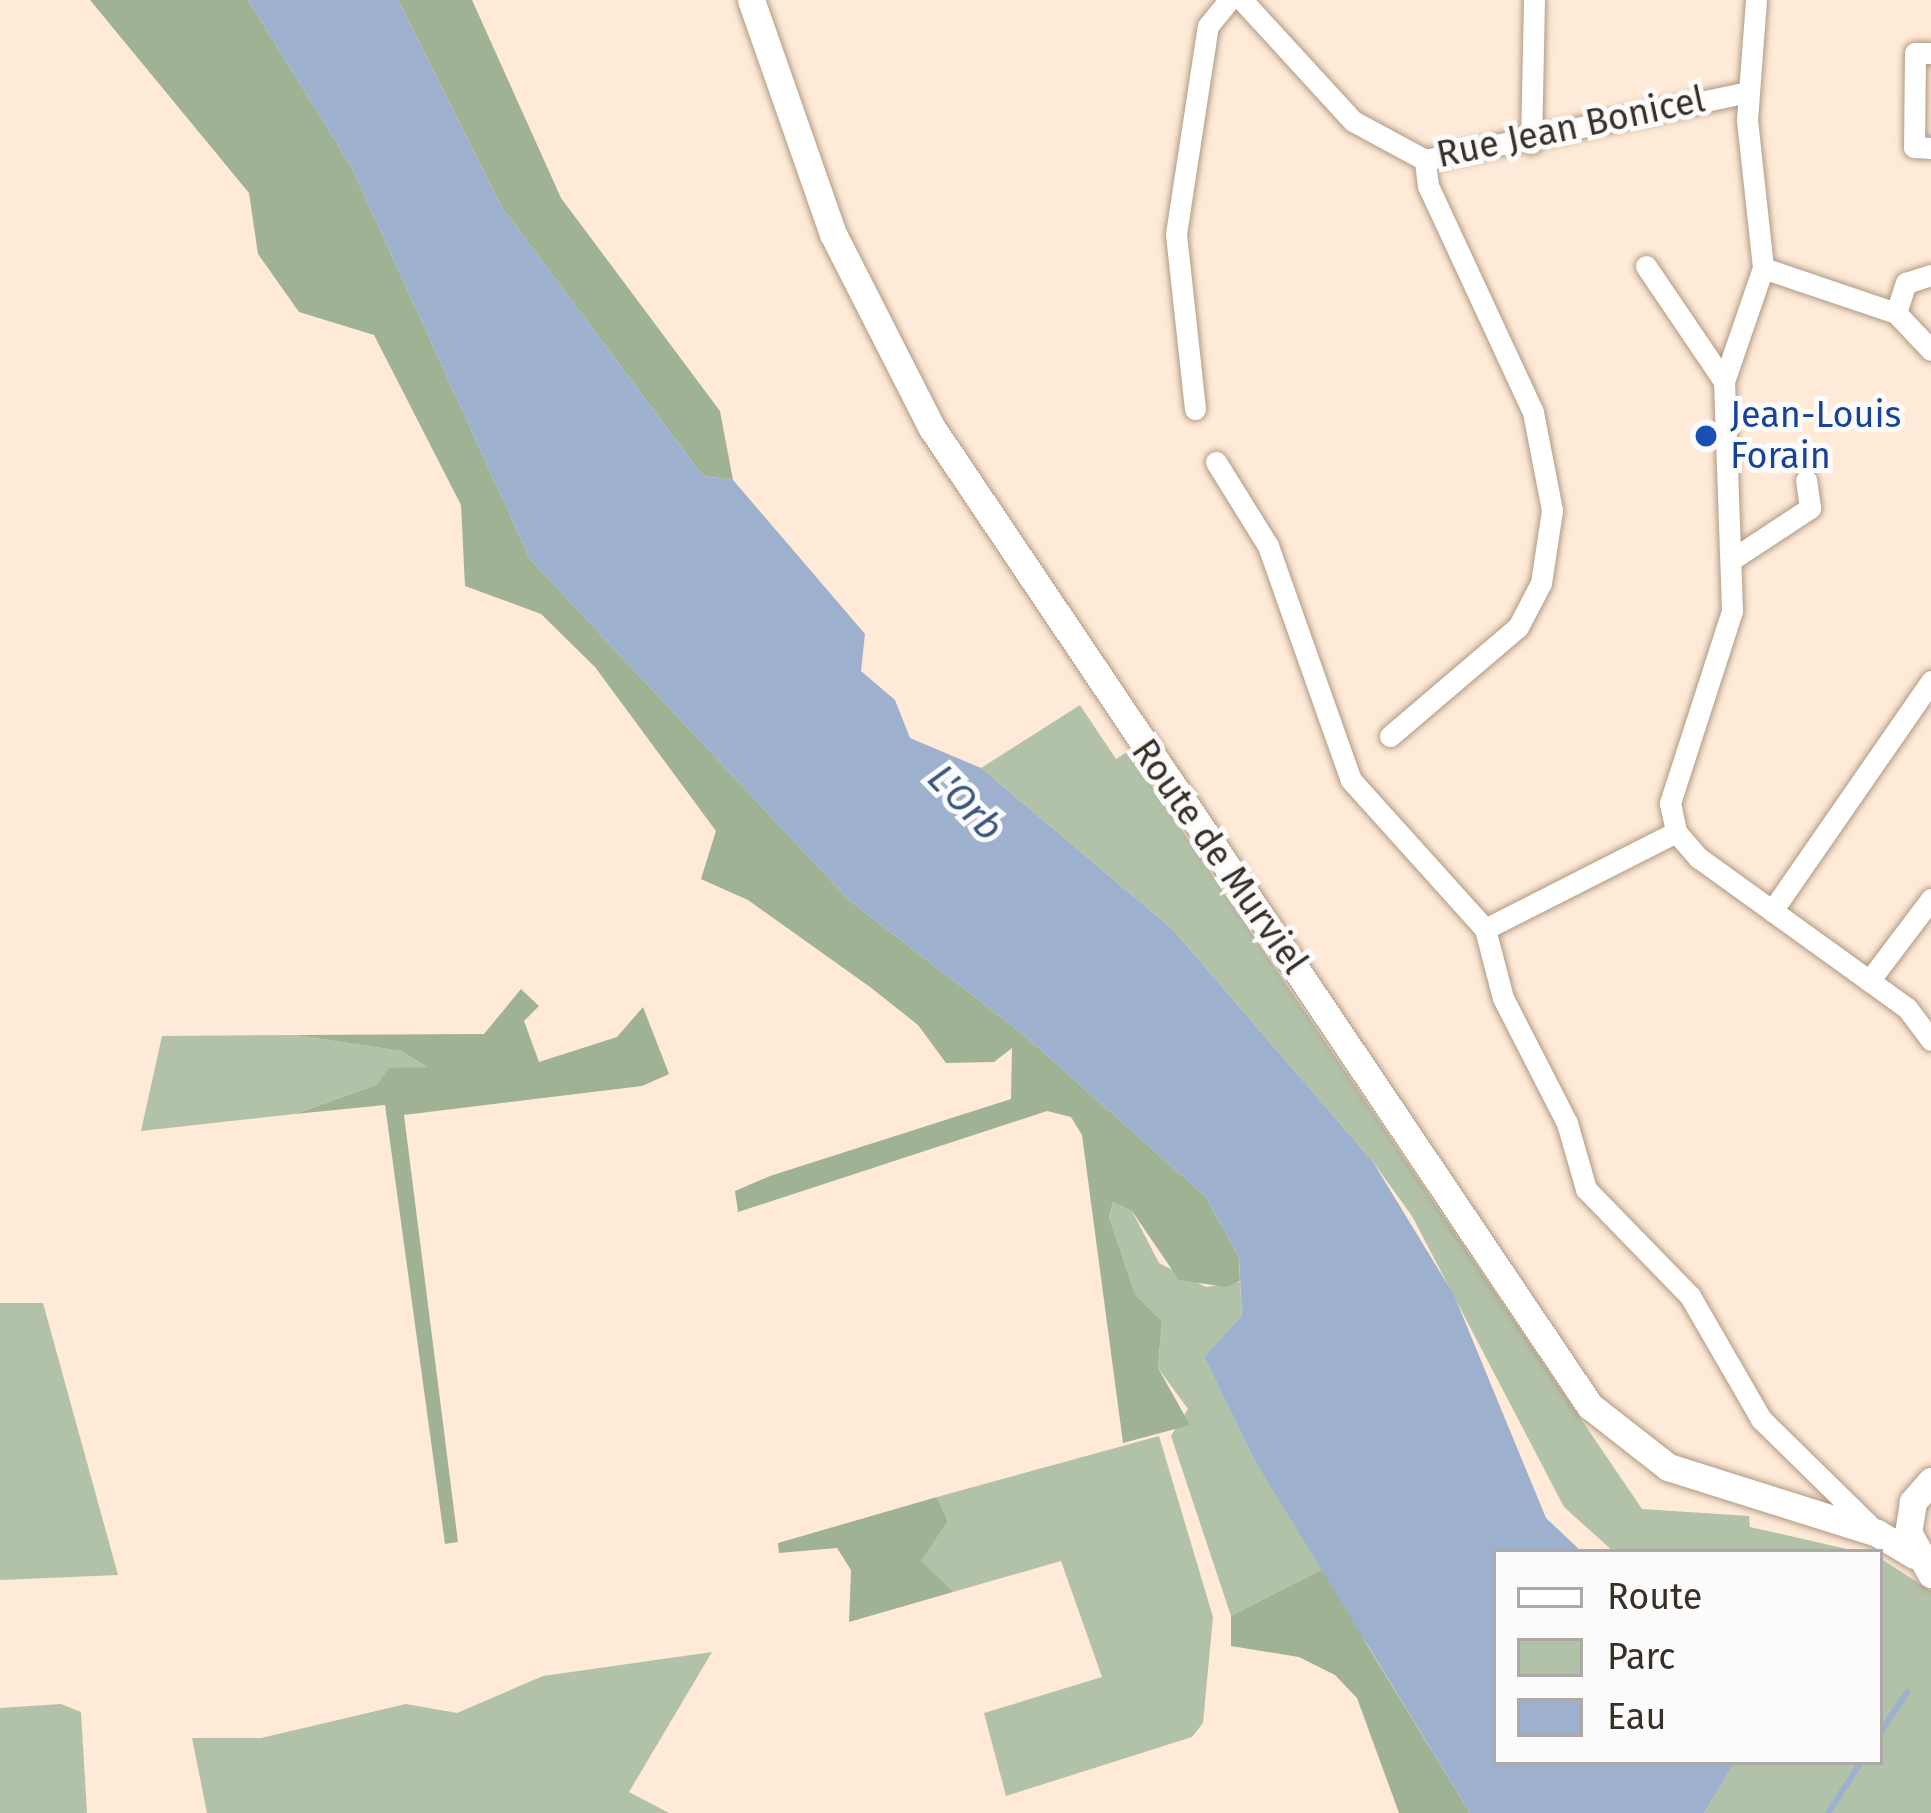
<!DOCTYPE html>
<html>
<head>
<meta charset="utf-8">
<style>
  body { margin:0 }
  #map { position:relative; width:1931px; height:1813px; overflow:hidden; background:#feead7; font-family:"Fira Sans",sans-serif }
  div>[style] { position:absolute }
  .green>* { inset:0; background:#b2c2a9 }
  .forest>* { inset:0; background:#9fb394 }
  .water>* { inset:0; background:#9db0ce }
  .stream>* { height:6px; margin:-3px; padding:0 3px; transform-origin:3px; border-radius:3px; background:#9db0ce }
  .roads { filter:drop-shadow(0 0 3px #b19a84) drop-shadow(0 0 3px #b19a84) }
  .minor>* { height:21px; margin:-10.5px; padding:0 10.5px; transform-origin:10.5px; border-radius:10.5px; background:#fff }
  .secondary>* { height:27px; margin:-13.5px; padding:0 13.5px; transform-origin:13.5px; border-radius:13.5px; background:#fff }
  .dots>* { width:33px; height:33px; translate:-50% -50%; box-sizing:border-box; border:6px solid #fbfbfb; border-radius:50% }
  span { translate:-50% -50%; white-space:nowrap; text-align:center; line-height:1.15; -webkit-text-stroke:10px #fbfbfb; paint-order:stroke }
  .street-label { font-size:36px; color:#382f26 }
  .transit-label { font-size:36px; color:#164399 }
  .left { translate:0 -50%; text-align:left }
  .water-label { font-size:39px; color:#3a5580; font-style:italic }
  .legend { position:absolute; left:1493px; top:1549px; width:390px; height:216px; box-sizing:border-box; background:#fbfbfb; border:3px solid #ada9a6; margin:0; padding:15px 21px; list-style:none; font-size:36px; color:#382f26 }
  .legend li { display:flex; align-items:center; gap:24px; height:60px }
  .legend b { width:60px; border:3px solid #ada9a6 }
</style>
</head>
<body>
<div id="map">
  <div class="green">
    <i style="clip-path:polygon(1080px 705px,1116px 759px,1128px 751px,1642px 1509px,1749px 1516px,1750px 1527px,1860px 1552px,1614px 1552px,1564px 1507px,1412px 1216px,1373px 1162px,1172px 929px,981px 768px)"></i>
    <i style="clip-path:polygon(296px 1035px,401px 1051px,427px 1067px,389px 1069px,376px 1085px,295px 1114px,141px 1131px,162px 1036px)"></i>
    <i style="clip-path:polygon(1113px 1202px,1132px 1211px,1159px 1263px,1206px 1287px,1240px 1282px,1242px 1317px,1204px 1357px,1254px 1459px,1327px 1567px,1231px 1616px,1171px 1436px,1188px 1409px,1158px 1368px,1162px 1321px,1135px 1294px,1109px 1219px)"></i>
    <i style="clip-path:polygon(0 1303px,43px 1303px,118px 1575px,0 1580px)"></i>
    <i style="clip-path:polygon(1159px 1436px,1213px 1617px,1203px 1723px,1192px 1737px,1006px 1796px,984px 1713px,1102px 1677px,1061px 1561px,953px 1592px,927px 1573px,921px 1560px,948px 1521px,937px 1497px)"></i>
    <i style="clip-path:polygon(1880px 1558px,1931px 1591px,1931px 1813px,1704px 1813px,1735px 1762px,1880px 1762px)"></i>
    <i style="clip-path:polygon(712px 1652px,629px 1792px,669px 1813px,207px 1813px,192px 1738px,261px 1738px,406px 1704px,457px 1713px,543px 1676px)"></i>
    <i style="clip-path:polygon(61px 1704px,81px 1712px,87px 1813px,0 1813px,0 1708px)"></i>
  </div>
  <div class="forest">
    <i style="clip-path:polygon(90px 0,248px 0,351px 166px,530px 559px,849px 900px,1024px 1035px,1205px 1196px,1239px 1257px,1240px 1281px,1226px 1287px,1179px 1280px,1132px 1211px,1113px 1202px,1109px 1218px,1135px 1294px,1162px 1321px,1158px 1368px,1190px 1425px,1123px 1443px,1082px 1135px,1071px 1117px,1047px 1111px,738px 1212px,735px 1191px,770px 1176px,1011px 1099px,1012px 1048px,994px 1062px,946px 1063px,918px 1025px,870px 987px,748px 900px,701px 879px,716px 831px,595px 667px,541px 614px,465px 586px,461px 505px,374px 335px,299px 312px,258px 254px,249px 193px)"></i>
    <i style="clip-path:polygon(398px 0,472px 0,561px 198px,720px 411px,733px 480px,703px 476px,501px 206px)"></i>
    <i style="clip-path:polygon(521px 989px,539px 1006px,524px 1021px,539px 1062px,617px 1037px,643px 1007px,669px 1074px,642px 1086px,404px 1115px,458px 1542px,445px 1544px,385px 1105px,295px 1114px,376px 1085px,389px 1068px,427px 1067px,401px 1051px,296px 1035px,484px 1034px)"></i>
    <i style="clip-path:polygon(937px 1497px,948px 1521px,921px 1561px,953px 1592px,849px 1622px,851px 1570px,837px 1548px,779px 1553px,778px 1543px)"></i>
    <i style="clip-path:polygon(1327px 1567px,1367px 1645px,1470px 1813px,1399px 1813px,1357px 1698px,1335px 1675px,1299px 1657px,1231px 1646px,1231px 1616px)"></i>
  </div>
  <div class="water">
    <i style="clip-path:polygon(248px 0,398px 0,501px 206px,703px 476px,733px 480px,865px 634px,861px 671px,895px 700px,910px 738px,981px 768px,1172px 929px,1373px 1162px,1454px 1295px,1546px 1518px,1582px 1552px,1496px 1552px,1496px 1762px,1735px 1762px,1704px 1813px,1470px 1813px,1254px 1459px,1204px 1357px,1242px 1316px,1239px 1257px,1205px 1196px,1024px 1035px,849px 900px,530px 559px,351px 166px)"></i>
  </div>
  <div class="stream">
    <i style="left:1880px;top:1733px;width:49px;rotate:-56.6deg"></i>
    <i style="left:1828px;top:1813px;width:61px;rotate:-57.1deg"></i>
  </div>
  <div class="roads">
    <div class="minor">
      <i style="left:1242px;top:0;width:164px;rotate:47.5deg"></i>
      <i style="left:1353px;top:121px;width:82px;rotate:28.4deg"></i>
      <i style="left:1425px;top:160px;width:329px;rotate:-11.9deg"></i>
      <i style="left:1756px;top:0;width:120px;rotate:94.3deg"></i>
      <i style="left:1747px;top:120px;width:149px;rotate:83.8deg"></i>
      <i style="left:1763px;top:268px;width:120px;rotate:109deg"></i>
      <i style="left:1724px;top:381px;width:230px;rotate:88deg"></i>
      <i style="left:1732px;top:611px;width:202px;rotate:107.9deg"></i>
      <i style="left:1670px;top:803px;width:30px;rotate:78deg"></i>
      <i style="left:1676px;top:832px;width:35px;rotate:49deg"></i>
      <i style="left:1699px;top:858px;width:256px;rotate:35.8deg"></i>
      <i style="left:1907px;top:1008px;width:40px;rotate:53deg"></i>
      <i style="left:1931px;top:53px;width:16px;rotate:180deg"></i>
      <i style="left:1915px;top:53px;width:94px;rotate:90.6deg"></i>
      <i style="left:1914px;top:147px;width:17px;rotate:3deg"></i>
      <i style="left:1531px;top:143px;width:143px;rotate:-88.8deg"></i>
      <i style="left:1646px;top:266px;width:139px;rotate:55.9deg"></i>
      <i style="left:1763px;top:268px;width:140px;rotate:18.7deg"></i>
      <i style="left:1896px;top:313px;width:51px;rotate:46.6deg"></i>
      <i style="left:1896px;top:313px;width:32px;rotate:-72deg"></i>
      <i style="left:1906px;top:283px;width:26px;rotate:-18deg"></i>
      <i style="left:1195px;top:409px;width:176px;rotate:-96.2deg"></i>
      <i style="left:1176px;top:234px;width:210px;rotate:-81.3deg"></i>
      <i style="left:1208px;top:26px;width:33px;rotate:-51deg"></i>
      <i style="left:1216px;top:462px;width:99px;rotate:58.2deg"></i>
      <i style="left:1268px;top:546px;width:248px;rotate:70.5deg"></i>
      <i style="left:1351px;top:780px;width:200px;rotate:48deg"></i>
      <i style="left:1485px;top:929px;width:71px;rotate:75.4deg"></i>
      <i style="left:1503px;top:998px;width:140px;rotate:62.9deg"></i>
      <i style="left:1567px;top:1123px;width:69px;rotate:73.9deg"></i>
      <i style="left:1586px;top:1189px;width:149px;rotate:45.8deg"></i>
      <i style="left:1690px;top:1296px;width:142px;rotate:60deg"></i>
      <i style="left:1761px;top:1419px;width:163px;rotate:44.5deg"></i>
      <i style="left:1731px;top:560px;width:95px;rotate:-33.4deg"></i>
      <i style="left:1810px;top:508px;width:28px;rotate:-98deg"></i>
      <i style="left:1390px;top:736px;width:168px;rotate:-40.4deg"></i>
      <i style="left:1518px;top:627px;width:50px;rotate:-62.4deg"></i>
      <i style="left:1541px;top:583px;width:74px;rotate:-81.4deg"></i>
      <i style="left:1552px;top:510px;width:100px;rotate:-101deg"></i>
      <i style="left:1533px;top:412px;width:249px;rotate:-114.9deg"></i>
      <i style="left:1428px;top:186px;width:26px;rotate:-97deg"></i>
      <i style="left:1772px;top:911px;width:280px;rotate:-55.3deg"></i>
      <i style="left:1485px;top:929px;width:214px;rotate:-26.9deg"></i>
      <i style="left:1869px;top:981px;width:103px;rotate:-52.9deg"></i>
    </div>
    <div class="secondary">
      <i style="left:751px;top:0;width:248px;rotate:70.7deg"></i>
      <i style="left:833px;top:234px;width:218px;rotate:63deg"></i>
      <i style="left:932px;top:428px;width:1179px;rotate:56.07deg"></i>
      <i style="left:1590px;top:1406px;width:99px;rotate:38deg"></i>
      <i style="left:1668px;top:1467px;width:219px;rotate:17.5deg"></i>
      <i style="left:1877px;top:1533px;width:43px;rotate:30.7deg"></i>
      <i style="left:1931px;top:1481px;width:28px;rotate:131deg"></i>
      <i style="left:1913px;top:1502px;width:30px;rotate:99deg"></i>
      <i style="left:1908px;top:1532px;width:48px;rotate:61.3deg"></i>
    </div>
  </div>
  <div class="dots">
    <i style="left:1706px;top:436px;background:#1a4fb4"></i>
  </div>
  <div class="street-label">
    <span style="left:1571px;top:128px;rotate:-12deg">Rue Jean Bonicel</span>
    <span style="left:1219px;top:857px;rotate:55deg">Route de Murviel</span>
  </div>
  <div class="transit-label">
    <span class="left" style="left:1730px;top:436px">Jean-Louis<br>Forain</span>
  </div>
  <div class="water-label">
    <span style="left:965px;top:803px;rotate:46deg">L'Orb</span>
  </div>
  <ul class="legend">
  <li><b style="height:15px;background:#fff"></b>Route</li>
  <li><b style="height:33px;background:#b2c2a9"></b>Parc</li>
  <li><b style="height:33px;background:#9db0ce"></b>Eau</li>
  </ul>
</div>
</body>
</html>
